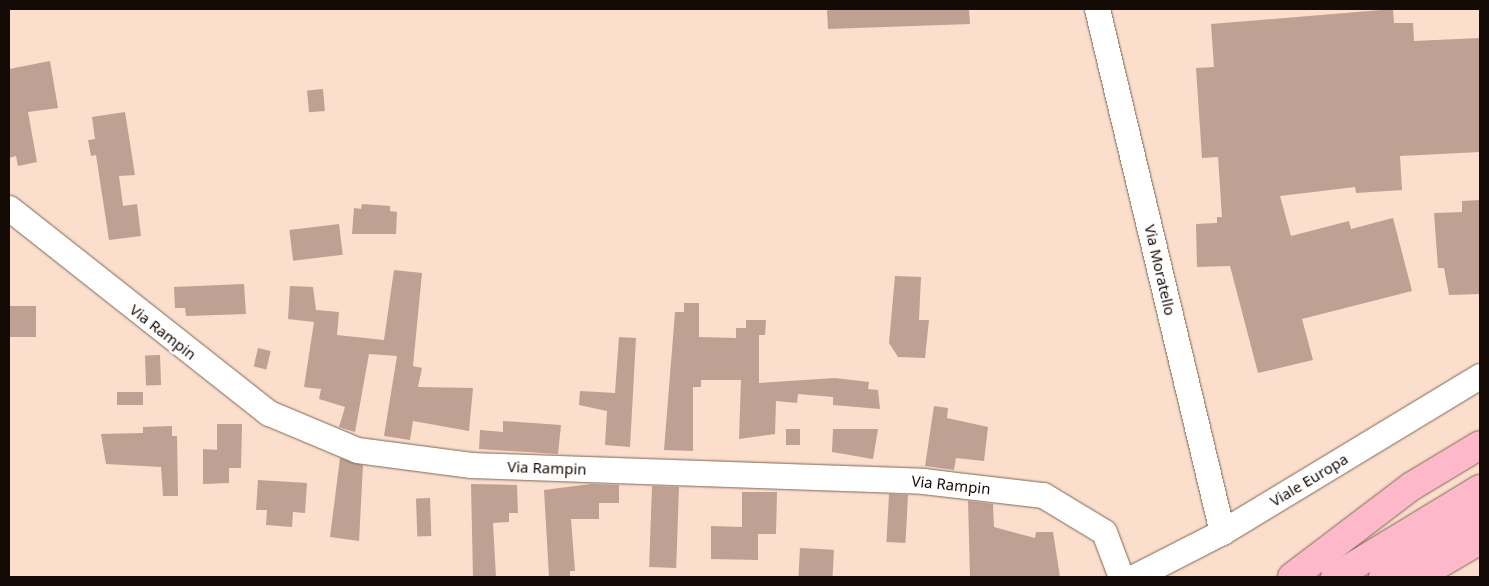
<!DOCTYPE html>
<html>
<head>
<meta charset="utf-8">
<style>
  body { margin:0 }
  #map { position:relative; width:1489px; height:586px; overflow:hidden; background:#fbdecb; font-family:"Noto Sans",sans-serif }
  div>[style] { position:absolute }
  .building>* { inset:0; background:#bfa093; transform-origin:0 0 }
  .roads { filter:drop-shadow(0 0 1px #7f6655) drop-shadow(0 0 1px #7f6655) }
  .minor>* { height:25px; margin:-12.5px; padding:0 12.5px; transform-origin:12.5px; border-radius:12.5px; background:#fff }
  .highway>* { height:28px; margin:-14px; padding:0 14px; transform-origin:14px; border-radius:14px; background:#fdb8ca }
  span { translate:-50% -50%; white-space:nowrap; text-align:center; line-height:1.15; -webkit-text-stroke:4.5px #fff; paint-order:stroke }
  .street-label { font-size:15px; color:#150b06 }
  .frame { position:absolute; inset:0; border:10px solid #150b06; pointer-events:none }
</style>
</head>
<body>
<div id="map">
  <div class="building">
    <i style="clip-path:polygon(827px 9px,969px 9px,970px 24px,828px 29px)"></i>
    <i style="clip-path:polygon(1393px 9px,1394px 23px,1413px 23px,1414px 41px,1480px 38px,1480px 152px,1400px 156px,1402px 190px,1356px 193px,1355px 187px,1280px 196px,1291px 236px,1349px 221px,1351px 229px,1393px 218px,1412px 291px,1302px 319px,1313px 360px,1258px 373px,1230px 266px,1197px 267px,1196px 224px,1217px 223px,1217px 217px,1222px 217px,1218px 157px,1202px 158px,1196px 68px,1214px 67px,1211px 24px)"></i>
    <i style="clip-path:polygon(50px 61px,58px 108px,28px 112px,37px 162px,18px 166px,16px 156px,9px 158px,9px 69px)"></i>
    <i style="left:323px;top:89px;width:22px;height:16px;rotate:85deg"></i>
    <i style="clip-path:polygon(125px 112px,135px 175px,119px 176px,123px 206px,137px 204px,141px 236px,109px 240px,96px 155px,91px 156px,88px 140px,95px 139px,92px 117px)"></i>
    <i style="clip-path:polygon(1480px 200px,1480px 294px,1449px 295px,1444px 268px,1438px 268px,1434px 213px,1462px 212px,1462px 201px)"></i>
    <i style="clip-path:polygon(362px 204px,390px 206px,390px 211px,397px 212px,396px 234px,352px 234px,354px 208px,361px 209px)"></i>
    <i style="left:339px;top:224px;width:31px;height:50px;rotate:83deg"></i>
    <i style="clip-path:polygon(394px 270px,422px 273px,413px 366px,422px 368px,418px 387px,473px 388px,469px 431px,413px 421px,410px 440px,384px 436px,397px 356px,369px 354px,355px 432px,339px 427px,345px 407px,319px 399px,321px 389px,304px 387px,314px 322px,288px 319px,290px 286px,313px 287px,316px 310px,339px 312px,337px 335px,384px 340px)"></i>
    <i style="clip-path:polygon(895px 276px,921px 277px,919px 320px,929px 320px,925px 358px,898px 357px,889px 343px)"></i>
    <i style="clip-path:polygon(244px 284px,246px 314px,186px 316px,185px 308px,175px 308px,174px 287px)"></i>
    <i style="clip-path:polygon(684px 303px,699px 303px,699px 337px,736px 338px,736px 328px,746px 328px,746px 320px,766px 320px,765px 335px,759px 335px,759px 383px,835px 378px,869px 382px,868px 389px,878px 390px,880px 409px,833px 405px,833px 397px,798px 394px,797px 403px,776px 401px,775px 434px,739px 439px,741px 380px,701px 380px,701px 387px,693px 387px,693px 451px,664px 450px,675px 312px,684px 312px)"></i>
    <i style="left:9px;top:306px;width:27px;height:31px"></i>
    <i style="clip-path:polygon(619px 337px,636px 338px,630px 447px,605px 445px,607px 411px,579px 405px,580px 391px,615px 393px)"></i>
    <i style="left:258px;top:348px;width:13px;height:19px;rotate:13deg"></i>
    <i style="left:160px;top:355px;width:30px;height:15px;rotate:88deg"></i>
    <i style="left:143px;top:392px;width:13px;height:26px;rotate:90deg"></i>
    <i style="clip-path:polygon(934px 406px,948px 408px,947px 418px,988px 427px,984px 461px,956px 458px,954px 470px,925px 466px)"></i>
    <i style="clip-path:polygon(503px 421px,561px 425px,558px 454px,479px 449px,480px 430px,503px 432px)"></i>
    <i style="clip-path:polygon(217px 424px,242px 424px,241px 468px,229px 468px,229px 483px,203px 484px,203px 449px,217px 450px)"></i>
    <i style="clip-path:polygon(172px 426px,172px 436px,177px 436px,178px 496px,163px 496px,161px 467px,106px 464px,101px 434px,143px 433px,143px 427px)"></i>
    <i style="left:786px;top:429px;width:14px;height:16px"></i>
    <i style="clip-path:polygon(833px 429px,878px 429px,873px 459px,832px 452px)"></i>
    <i style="clip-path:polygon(340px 458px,363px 465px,359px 541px,330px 537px)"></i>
    <i style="clip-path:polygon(258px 480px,307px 483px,305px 513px,293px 512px,292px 527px,266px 525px,267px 510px,256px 510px)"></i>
    <i style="clip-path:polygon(471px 484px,517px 485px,518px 513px,509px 513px,509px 522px,493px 523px,496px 577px,473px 577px)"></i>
    <i style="clip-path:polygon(591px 484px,619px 485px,619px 503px,599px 503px,599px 519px,571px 519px,575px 571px,570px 571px,570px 577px,549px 577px,544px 490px)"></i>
    <i style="left:652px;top:486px;width:27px;height:81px;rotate:2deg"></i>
    <i style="clip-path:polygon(742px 492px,777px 492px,776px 534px,758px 534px,758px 560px,711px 559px,711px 526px,742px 527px)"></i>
    <i style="left:889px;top:494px;width:19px;height:48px;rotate:3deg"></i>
    <i style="left:430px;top:498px;width:38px;height:14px;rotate:88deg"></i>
    <i style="clip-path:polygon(968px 501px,993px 504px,994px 527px,1035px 538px,1036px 532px,1053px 532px,1060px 577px,970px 577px)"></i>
    <i style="left:800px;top:548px;width:34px;height:29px;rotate:3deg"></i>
  </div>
  <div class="roads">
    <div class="minor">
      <i style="left:1097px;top:9px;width:538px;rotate:76.56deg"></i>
      <i style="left:9px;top:208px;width:331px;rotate:38.3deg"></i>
      <i style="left:269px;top:413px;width:95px;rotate:22.8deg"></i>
      <i style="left:357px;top:450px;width:115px;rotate:7.5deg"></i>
      <i style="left:471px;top:465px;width:452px;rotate:2deg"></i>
      <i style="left:923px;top:481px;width:121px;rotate:6.7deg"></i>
      <i style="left:1043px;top:495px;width:71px;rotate:31.2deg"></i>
      <i style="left:1104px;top:532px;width:48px;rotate:69.3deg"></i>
      <i style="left:1134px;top:577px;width:99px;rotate:-27.1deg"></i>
      <i style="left:1222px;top:532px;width:301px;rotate:-31.2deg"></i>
    </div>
    <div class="highway">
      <i style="left:1292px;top:577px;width:151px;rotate:-37.2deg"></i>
      <i style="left:1412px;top:486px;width:79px;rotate:-31.1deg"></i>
      <i style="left:1335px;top:577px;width:170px;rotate:-31.3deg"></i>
      <i style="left:1383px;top:577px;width:115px;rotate:-32.2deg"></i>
      <i style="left:1417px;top:577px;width:73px;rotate:-30.4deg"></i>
    </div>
  </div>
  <div class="street-label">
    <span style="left:1160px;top:270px;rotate:77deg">Via Moratello</span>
    <span style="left:163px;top:332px;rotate:38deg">Via Rampin</span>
    <span style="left:547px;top:468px;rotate:2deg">Via Rampin</span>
    <span style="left:1309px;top:480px;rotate:-31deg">Viale Europa</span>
    <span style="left:951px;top:485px;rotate:6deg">Via Rampin</span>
  </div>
  <div class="frame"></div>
</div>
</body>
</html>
